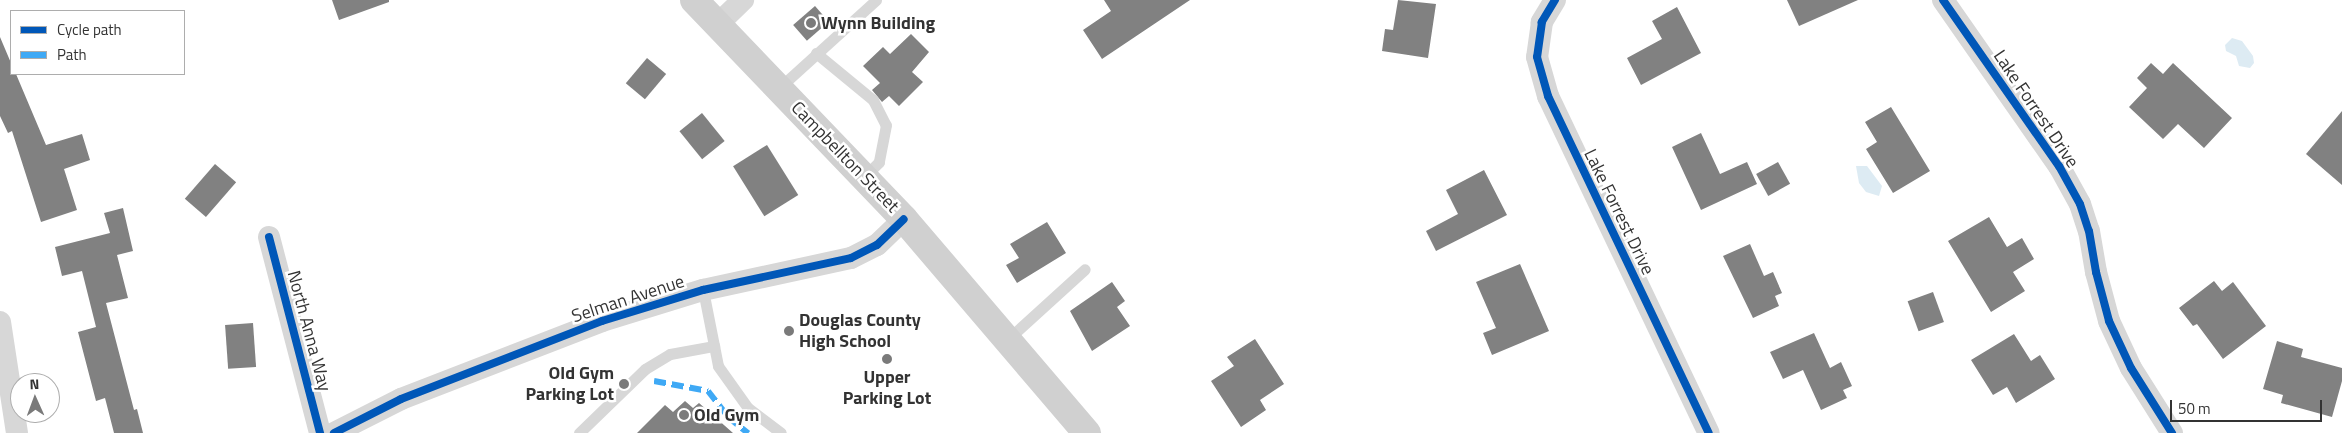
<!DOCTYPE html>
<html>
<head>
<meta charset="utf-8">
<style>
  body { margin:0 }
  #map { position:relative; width:2342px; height:433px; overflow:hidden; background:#fff; font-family:"Titillium Web",sans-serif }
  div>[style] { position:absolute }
  .water>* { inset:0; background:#ddebf3 }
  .building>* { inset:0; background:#818181; transform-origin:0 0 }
  .lane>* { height:11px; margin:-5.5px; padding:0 5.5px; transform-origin:5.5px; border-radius:5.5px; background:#d7d7d7 }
  .street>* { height:22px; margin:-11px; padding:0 11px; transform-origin:11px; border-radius:11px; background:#d7d7d7 }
  .secondary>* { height:28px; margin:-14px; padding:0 14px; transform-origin:14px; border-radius:14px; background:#d0d0d0 }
  .quiet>* { height:6px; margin-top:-3px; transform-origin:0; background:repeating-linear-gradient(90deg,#3fa9f5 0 12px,transparent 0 18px) }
  .cycleway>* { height:8px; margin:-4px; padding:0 4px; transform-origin:4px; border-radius:4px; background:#0057b8 }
  .dots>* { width:14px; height:14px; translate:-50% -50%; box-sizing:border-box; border:2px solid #fff; border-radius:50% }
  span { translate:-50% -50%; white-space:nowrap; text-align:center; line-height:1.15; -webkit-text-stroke:5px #fff; paint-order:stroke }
  .poi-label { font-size:18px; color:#333; font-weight:700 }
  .left { translate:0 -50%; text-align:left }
  .right { translate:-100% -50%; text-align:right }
  .street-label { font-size:18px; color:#333 }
  .legend { position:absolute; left:10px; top:10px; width:175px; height:65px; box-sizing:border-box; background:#fff; border:1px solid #adadad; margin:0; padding:6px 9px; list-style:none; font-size:15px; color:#333 }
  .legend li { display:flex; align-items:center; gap:10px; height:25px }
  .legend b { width:25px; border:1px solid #adadad }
  .north { position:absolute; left:10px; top:373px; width:50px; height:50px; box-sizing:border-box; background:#fff; border:1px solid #adadad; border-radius:50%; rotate:358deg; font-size:14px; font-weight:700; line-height:20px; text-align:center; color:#333 }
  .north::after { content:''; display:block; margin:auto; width:18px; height:22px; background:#7a7a7a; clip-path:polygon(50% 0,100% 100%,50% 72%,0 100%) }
  .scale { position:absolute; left:2170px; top:400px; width:152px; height:22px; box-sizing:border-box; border:2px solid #333; border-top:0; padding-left:6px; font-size:15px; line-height:18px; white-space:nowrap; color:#333; -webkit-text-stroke:4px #fff; paint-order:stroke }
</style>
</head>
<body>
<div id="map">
  <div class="water">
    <i style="clip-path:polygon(2232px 38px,2242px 41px,2253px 56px,2254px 63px,2250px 68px,2239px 66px,2236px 56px,2226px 51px,2225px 45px)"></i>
    <i style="clip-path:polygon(1856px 166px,1867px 166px,1882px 186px,1879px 196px,1866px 192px,1859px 183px)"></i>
  </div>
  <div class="building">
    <i style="clip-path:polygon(332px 0,389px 0,389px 2px,339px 20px)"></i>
    <i style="clip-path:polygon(1104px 0,1190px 0,1102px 59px,1083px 30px,1111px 11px)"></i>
    <i style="clip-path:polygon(1398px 0,1436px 4px,1428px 58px,1382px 51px,1385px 29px,1393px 30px)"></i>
    <i style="clip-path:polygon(1787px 0,1858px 0,1799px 26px)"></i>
    <i style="left:815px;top:6px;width:21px;height:29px;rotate:49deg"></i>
    <i style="clip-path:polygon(1677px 7px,1701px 53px,1641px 85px,1627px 58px,1662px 39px,1652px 21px)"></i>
    <i style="clip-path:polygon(911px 34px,929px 52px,912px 72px,923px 82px,899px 106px,889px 96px,882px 102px,872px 90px,880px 83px,863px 66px,883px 47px,890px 54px)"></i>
    <i style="clip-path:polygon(0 37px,11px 63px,11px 74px,16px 74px,46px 145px,82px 134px,90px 160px,64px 169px,77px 210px,41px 222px,12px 131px,8px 133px,0 116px)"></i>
    <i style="left:647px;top:58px;width:25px;height:33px;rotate:40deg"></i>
    <i style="clip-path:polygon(2151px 63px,2163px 74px,2173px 63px,2232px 118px,2204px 148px,2178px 124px,2163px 139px,2129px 107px,2147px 88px,2137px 78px)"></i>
    <i style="clip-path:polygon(1891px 107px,1930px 171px,1893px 193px,1866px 149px,1877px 142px,1865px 122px)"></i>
    <i style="clip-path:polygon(2342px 111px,2342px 185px,2306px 154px)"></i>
    <i style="left:702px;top:113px;width:36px;height:29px;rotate:51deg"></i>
    <i style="clip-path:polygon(1701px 133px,1720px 174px,1747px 162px,1757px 184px,1701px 210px,1672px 147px)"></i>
    <i style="left:767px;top:145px;width:59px;height:40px;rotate:58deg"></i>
    <i style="left:1778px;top:162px;width:25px;height:25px;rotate:61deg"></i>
    <i style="left:215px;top:164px;width:28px;height:46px;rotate:41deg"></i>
    <i style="clip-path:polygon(1484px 170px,1507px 215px,1436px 251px,1426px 231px,1458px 214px,1446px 190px)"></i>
    <i style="clip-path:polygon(123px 208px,133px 251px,117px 255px,128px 298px,106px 303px,134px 410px,137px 409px,143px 433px,114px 433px,105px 398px,96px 401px,78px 332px,96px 327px,82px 271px,62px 276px,55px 247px,110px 233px,104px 213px)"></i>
    <i style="clip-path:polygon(1989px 217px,2007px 247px,2022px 238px,2034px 259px,2013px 272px,2025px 291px,1991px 312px,1948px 241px)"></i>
    <i style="clip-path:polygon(1047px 222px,1066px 253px,1017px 283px,1006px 265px,1019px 258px,1010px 244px)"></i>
    <i style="clip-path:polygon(1750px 244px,1764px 276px,1773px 272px,1782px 293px,1775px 296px,1779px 306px,1753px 318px,1723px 256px)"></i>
    <i style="clip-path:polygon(1520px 264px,1549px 331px,1492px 355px,1483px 333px,1496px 328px,1476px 282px)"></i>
    <i style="clip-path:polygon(2214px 281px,2222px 291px,2233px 282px,2266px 326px,2223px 359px,2197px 324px,2193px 326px,2179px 308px)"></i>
    <i style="clip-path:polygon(1112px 282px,1125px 301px,1117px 307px,1130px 326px,1092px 351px,1070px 311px)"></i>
    <i style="left:1933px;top:292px;width:32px;height:27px;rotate:70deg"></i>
    <i style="left:253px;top:323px;width:44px;height:28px;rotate:86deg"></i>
    <i style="clip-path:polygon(1814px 333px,1830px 368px,1841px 362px,1852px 386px,1843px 390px,1847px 398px,1821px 410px,1803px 370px,1783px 379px,1770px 352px)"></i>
    <i style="clip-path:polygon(2014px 334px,2031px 361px,2040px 355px,2055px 379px,2016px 403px,2007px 387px,1993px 395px,1971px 360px)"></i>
    <i style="clip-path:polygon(1255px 339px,1284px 384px,1260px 400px,1266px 410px,1241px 427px,1211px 381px,1234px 366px,1227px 357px)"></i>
    <i style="clip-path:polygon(2277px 341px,2303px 349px,2301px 357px,2342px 368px,2342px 381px,2332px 417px,2281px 403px,2283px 395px,2263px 389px)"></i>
    <i style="clip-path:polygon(685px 401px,693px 408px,699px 403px,733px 433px,637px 433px,665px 405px,673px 412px)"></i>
  </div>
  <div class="lane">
    <i style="left:816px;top:53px;width:74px;rotate:39.5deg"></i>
    <i style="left:873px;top:100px;width:28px;rotate:63deg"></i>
    <i style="left:886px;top:125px;width:38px;rotate:101deg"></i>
    <i style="left:879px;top:162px;width:21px;rotate:135deg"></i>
    <i style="left:779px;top:88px;width:131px;rotate:-42.2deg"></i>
    <i style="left:703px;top:290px;width:77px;rotate:78.8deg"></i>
    <i style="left:718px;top:366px;width:52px;rotate:54.5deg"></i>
    <i style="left:748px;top:408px;width:41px;rotate:37.1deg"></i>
    <i style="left:1007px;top:340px;width:105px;rotate:-42.3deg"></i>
    <i style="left:579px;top:433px;width:92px;rotate:-44.1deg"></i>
    <i style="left:645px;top:369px;width:29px;rotate:-31deg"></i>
    <i style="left:670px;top:354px;width:45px;rotate:-10.3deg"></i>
  </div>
  <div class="street">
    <i style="left:1555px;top:0;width:26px;rotate:121deg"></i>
    <i style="left:1542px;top:22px;width:35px;rotate:98deg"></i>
    <i style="left:1537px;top:57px;width:41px;rotate:74.2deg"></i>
    <i style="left:1548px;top:96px;width:373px;rotate:64.5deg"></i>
    <i style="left:1943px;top:0;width:203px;rotate:55.1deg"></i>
    <i style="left:2059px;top:166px;width:43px;rotate:61.1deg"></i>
    <i style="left:2080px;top:204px;width:28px;rotate:72deg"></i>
    <i style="left:2089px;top:231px;width:42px;rotate:80.3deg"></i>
    <i style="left:2096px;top:272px;width:51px;rotate:75.1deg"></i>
    <i style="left:2109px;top:321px;width:52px;rotate:64.9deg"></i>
    <i style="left:2131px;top:368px;width:77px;rotate:57.8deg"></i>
    <i style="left:718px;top:24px;width:35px;rotate:-44deg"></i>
    <i style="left:269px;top:237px;width:203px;rotate:75.4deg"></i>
    <i style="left:0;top:322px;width:112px;rotate:81.3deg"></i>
    <i style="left:334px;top:433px;width:75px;rotate:-26.9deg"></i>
    <i style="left:401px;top:399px;width:216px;rotate:-21.2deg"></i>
    <i style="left:602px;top:321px;width:106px;rotate:-17.1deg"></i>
    <i style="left:703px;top:290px;width:151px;rotate:-12.2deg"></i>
    <i style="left:851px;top:258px;width:29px;rotate:-27deg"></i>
    <i style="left:877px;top:245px;width:37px;rotate:-44deg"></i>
  </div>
  <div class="secondary">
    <i style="left:694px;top:0;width:303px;rotate:46.2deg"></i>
    <i style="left:904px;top:219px;width:282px;rotate:49.5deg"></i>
  </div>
  <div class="quiet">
    <i style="left:654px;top:381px;width:55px;rotate:10.5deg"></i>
    <i style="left:708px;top:391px;width:33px;rotate:52deg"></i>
    <i style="left:728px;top:417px;width:26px;rotate:39deg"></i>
  </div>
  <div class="cycleway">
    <i style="left:1555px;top:0;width:26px;rotate:121deg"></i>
    <i style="left:1542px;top:22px;width:35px;rotate:98deg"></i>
    <i style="left:1537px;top:57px;width:41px;rotate:74.2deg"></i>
    <i style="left:1548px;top:96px;width:373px;rotate:64.5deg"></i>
    <i style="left:1943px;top:0;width:203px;rotate:55.1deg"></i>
    <i style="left:2059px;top:166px;width:43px;rotate:61.1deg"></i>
    <i style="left:2080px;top:204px;width:28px;rotate:72deg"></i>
    <i style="left:2089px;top:231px;width:42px;rotate:80.3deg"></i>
    <i style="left:2096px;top:272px;width:51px;rotate:75.1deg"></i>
    <i style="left:2109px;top:321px;width:52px;rotate:64.9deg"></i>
    <i style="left:2131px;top:368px;width:77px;rotate:57.8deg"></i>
    <i style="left:269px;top:237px;width:203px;rotate:75.4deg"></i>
    <i style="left:334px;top:433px;width:75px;rotate:-26.9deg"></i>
    <i style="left:401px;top:399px;width:216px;rotate:-21.2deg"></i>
    <i style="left:602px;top:321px;width:106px;rotate:-17.1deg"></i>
    <i style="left:703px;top:290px;width:151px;rotate:-12.2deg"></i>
    <i style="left:851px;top:258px;width:29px;rotate:-27deg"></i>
    <i style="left:877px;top:245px;width:37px;rotate:-44deg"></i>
  </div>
  <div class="dots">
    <i style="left:811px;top:23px;background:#7a7a7a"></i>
    <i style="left:789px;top:331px;background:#7a7a7a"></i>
    <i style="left:887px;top:359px;background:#7a7a7a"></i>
    <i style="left:624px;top:384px;background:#7a7a7a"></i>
    <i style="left:684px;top:415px;background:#7a7a7a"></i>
  </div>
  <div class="poi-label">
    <span class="left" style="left:821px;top:23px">Wynn Building</span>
    <span class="left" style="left:799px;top:331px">Douglas County<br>High School</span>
    <span class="right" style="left:614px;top:384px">Old Gym<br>Parking Lot</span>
    <span style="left:887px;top:388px">Upper<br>Parking Lot</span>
    <span class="left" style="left:694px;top:415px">Old Gym</span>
  </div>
  <div class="street-label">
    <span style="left:2036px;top:109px;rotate:56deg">Lake Forrest Drive</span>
    <span style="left:845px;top:157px;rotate:46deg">Campbellton Street</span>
    <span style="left:1619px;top:212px;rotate:64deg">Lake Forrest Drive</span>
    <span style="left:628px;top:299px;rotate:-18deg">Selman Avenue</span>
    <span style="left:309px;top:331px;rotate:75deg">North Anna Way</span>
  </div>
  <ul class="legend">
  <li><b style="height:6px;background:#0057b8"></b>Cycle path</li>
  <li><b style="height:6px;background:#3fa9f5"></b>Path</li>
  </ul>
  <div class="north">N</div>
  <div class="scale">50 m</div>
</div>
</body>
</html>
